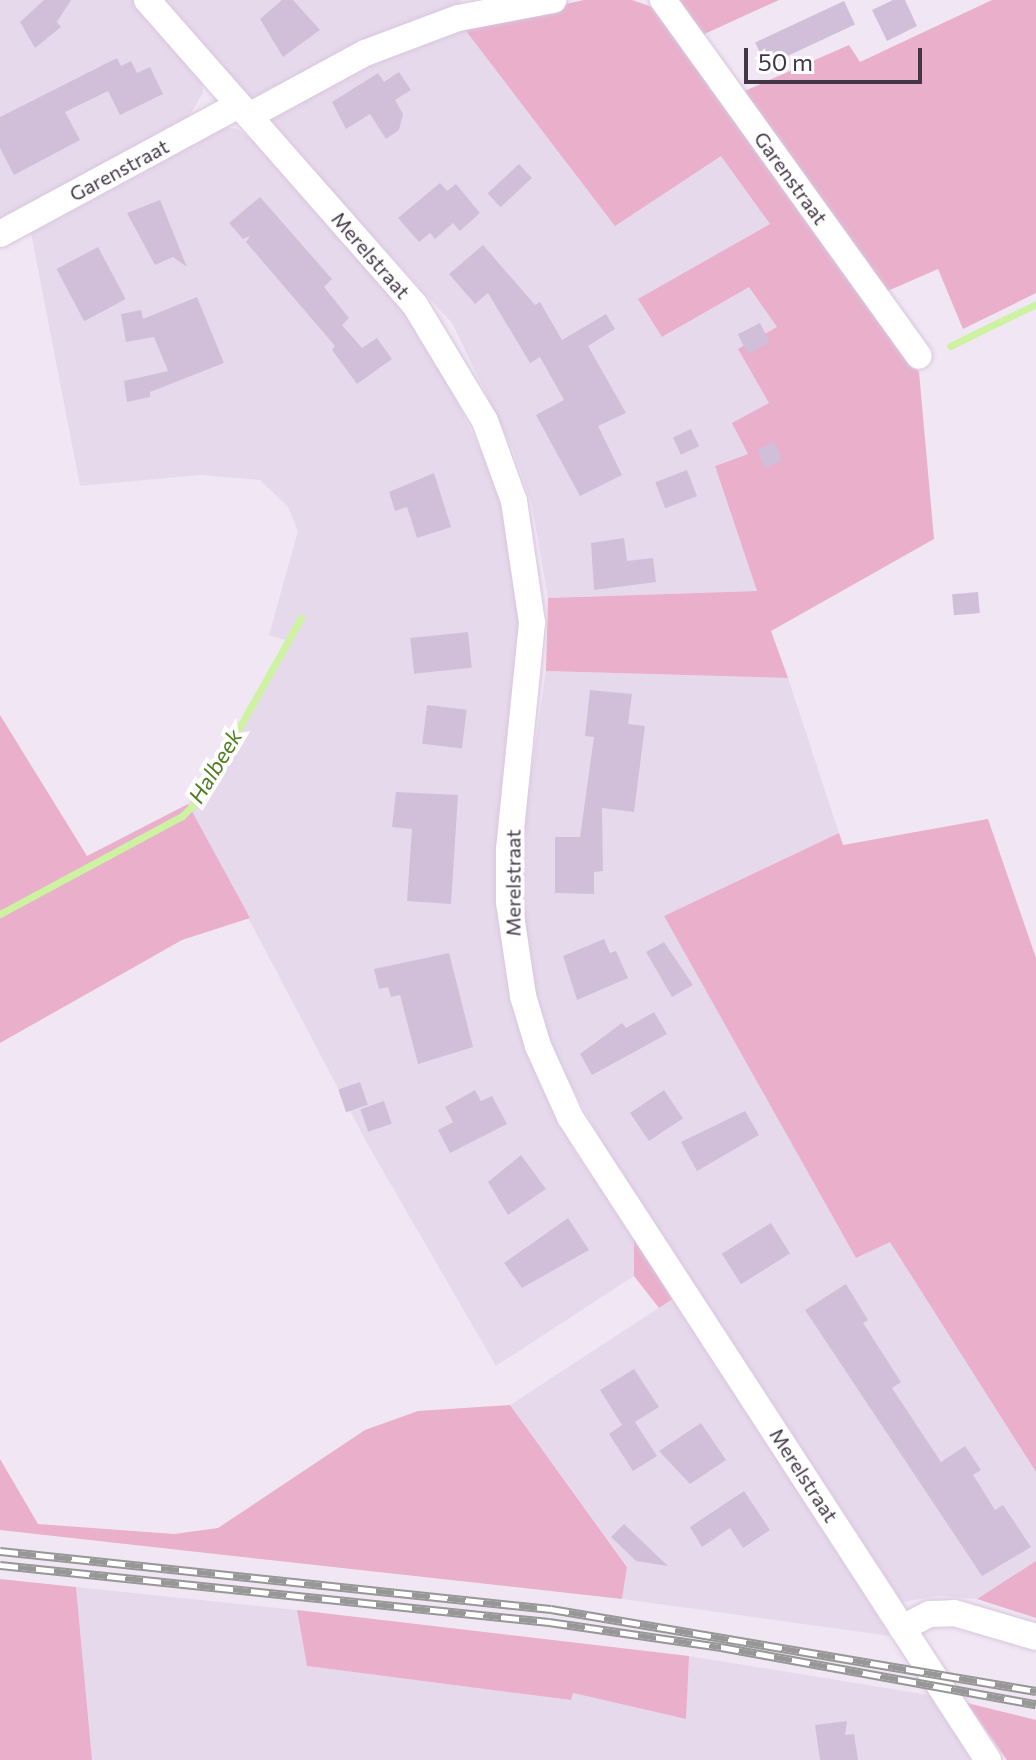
<!DOCTYPE html>
<html>
<head>
<meta charset="utf-8">
<style>
  body { margin:0 }
  #map { position:relative; width:1036px; height:1760px; overflow:hidden; background:#f1e7f4; font-family:Commissioner,sans-serif }
  div>[style] { position:absolute }
  .residential>* { inset:0; background:#e7d9ec }
  .green>* { inset:0; background:#e9afcb }
  .stream>* { height:7px; margin:-3.5px; padding:0 3.5px; transform-origin:3.5px; border-radius:3.5px; background:#ccf2a2 }
  .building>* { inset:0; background:#d1bfd9; transform-origin:0 0 }
  .roads { filter:drop-shadow(0 0 2px #d8c6de) drop-shadow(0 0 2px #d8c6de) }
  .street>* { height:26px; margin:-13px; padding:0 13px; transform-origin:13px; border-radius:13px; background:#fff }
  .rail>* { height:9px; margin-top:-4.5px; transform-origin:0; background:repeating-linear-gradient(90deg,#fff 0 18px,#979797 0 36px); box-sizing:border-box; border-block:2px solid #979797 }
  span { translate:-50% -50%; white-space:nowrap; text-align:center; line-height:1.15; -webkit-text-stroke:8px #fff; paint-order:stroke }
  .street-label { font-size:20px; color:#423647 }
  .water-label { font-size:22px; color:#507d22; font-style:italic }
  .scale { position:absolute; left:744px; top:48px; width:178px; height:36px; box-sizing:border-box; border:4px solid #423647; border-top:0; padding-left:10px; font-size:24px; line-height:28px; white-space:nowrap; color:#423647; -webkit-text-stroke:6px #fff; paint-order:stroke }
</style>
</head>
<body>
<div id="map">
  <div class="residential">
    <i style="clip-path:polygon(0 0,136px 0,202px 80px,203px 93px,187px 120px,0 218px)"></i>
    <i style="clip-path:polygon(165px 0,460px 0,464px 10px,266px 97px,250px 98px)"></i>
    <i style="clip-path:polygon(463px 27px,721px 155px,770px 224px,663px 337px,749px 286px,777px 327px,770px 404px,748px 454px,715px 466px,757px 591px,548px 598px,532px 505px,513px 450px,452px 323px,275px 129px,270px 116px,368px 64px)"></i>
    <i style="clip-path:polygon(227px 127px,238px 129px,260px 147px,288px 175px,428px 342px,500px 491px,515px 567px,519px 633px,495px 887px,505px 968px,537px 1073px,573px 1149px,634px 1238px,634px 1276px,496px 1366px,368px 1145px,188px 804px,220px 760px,288px 641px,269px 635px,298px 531px,288px 507px,260px 480px,201px 475px,80px 486px,31px 233px)"></i>
    <i style="clip-path:polygon(546px 671px,788px 678px,839px 833px,664px 916px,857px 1258px,890px 1241px,1036px 1472px,1036px 1561px,977px 1599px,939px 1596px,902px 1602px,605px 1147px,554px 1055px,532px 984px,518px 860px)"></i>
    <i style="clip-path:polygon(674px 1298px,890px 1636px,622px 1599px,627px 1566px,510px 1405px)"></i>
    <i style="clip-path:polygon(76px 1587px,297px 1610px,307px 1666px,570px 1700px,573px 1693px,685px 1719px,689px 1656px,929px 1695px,973px 1760px,92px 1760px)"></i>
  </div>
  <div class="green">
    <i style="clip-path:polygon(584px 0,632px 0,652px 7px,919px 372px,934px 539px,771px 631px,788px 678px,546px 671px,548px 598px,757px 591px,715px 466px,748px 454px,732px 423px,769px 403px,738px 349px,777px 327px,749px 287px,662px 337px,638px 299px,770px 224px,721px 156px,615px 226px,463px 27px)"></i>
    <i style="clip-path:polygon(673px 0,779px 0,700px 36px)"></i>
    <i style="clip-path:polygon(992px 0,1036px 0,1036px 293px,963px 329px,938px 269px,883px 293px,740px 93px,849px 45px,860px 62px)"></i>
    <i style="clip-path:polygon(0 715px,87px 856px,188px 804px,250px 918px,182px 940px,0 1043px)"></i>
    <i style="clip-path:polygon(988px 819px,1036px 958px,1036px 1472px,890px 1242px,856px 1258px,664px 916px,839px 833px,843px 845px)"></i>
    <i style="clip-path:polygon(634px 1238px,674px 1298px,659px 1308px,634px 1276px)"></i>
    <i style="clip-path:polygon(510px 1405px,627px 1567px,622px 1599px,0 1530px,0 1459px,38px 1524px,174px 1534px,218px 1528px,365px 1430px,418px 1411px)"></i>
    <i style="clip-path:polygon(1036px 1561px,1036px 1618px,977px 1599px)"></i>
    <i style="clip-path:polygon(0 1579px,76px 1587px,92px 1760px,0 1760px)"></i>
    <i style="clip-path:polygon(297px 1610px,689px 1656px,686px 1719px,573px 1693px,571px 1700px,307px 1666px)"></i>
    <i style="clip-path:polygon(967px 1703px,1036px 1720px,1036px 1760px,1007px 1760px)"></i>
  </div>
  <div class="stream">
    <i style="left:950px;top:346px;width:96px;rotate:-26deg"></i>
    <i style="left:0;top:914px;width:207px;rotate:-28.3deg"></i>
    <i style="left:182px;top:816px;width:24px;rotate:-45deg"></i>
    <i style="left:199px;top:799px;width:208px;rotate:-60.6deg"></i>
  </div>
  <div class="building">
    <i style="clip-path:polygon(44px 0,71px 0,57px 22px,61px 27px,35px 48px,20px 22px)"></i>
    <i style="clip-path:polygon(282px 0,293px 0,320px 30px,283px 57px,260px 19px)"></i>
    <i style="clip-path:polygon(893px 0,905px 0,917px 26px,887px 41px,872px 10px)"></i>
    <i style="left:844px;top:1px;width:26px;height:98px;rotate:65deg"></i>
    <i style="clip-path:polygon(117px 58px,121px 66px,131px 61px,137px 73px,150px 67px,163px 94px,120px 115px,108px 91px,65px 112px,80px 140px,14px 175px,0 148px,0 117px)"></i>
    <i style="clip-path:polygon(399px 72px,411px 90px,395px 100px,403px 114px,399px 130px,386px 139px,370px 114px,346px 129px,332px 102px,378px 73px,384px 82px)"></i>
    <i style="left:519px;top:164px;width:19px;height:43px;rotate:47deg"></i>
    <i style="clip-path:polygon(440px 183px,447px 191px,456px 184px,480px 213px,460px 231px,453px 223px,435px 239px,430px 233px,419px 242px,398px 218px)"></i>
    <i style="clip-path:polygon(260px 197px,332px 279px,324px 287px,349px 318px,342px 325px,362px 348px,377px 338px,392px 359px,357px 384px,332px 350px,335px 346px,246px 242px,250px 236px,243px 239px,229px 223px)"></i>
    <i style="clip-path:polygon(160px 200px,187px 267px,173px 257px,155px 265px,127px 213px)"></i>
    <i style="clip-path:polygon(483px 245px,535px 305px,540px 302px,562px 340px,606px 314px,615px 329px,588px 346px,626px 413px,598px 426px,622px 475px,580px 496px,536px 415px,564px 400px,540px 357px,530px 363px,488px 293px,475px 304px,449px 274px)"></i>
    <i style="left:98px;top:247px;width:59px;height:47px;rotate:62deg"></i>
    <i style="clip-path:polygon(197px 297px,224px 363px,150px 392px,150px 397px,127px 402px,124px 381px,168px 371px,154px 337px,126px 342px,121px 314px,141px 310px,143px 319px)"></i>
    <i style="left:760px;top:323px;width:22px;height:25px;rotate:63deg"></i>
    <i style="left:691px;top:429px;width:19px;height:20px;rotate:65deg"></i>
    <i style="left:774px;top:442px;width:20px;height:19px;rotate:66deg"></i>
    <i style="left:687px;top:470px;width:28px;height:34px;rotate:69deg"></i>
    <i style="clip-path:polygon(434px 473px,451px 527px,417px 538px,407px 507px,395px 511px,389px 492px)"></i>
    <i style="clip-path:polygon(624px 538px,627px 561px,653px 558px,656px 582px,594px 590px,591px 543px)"></i>
    <i style="left:978px;top:592px;width:21px;height:26px;rotate:85deg"></i>
    <i style="left:468px;top:632px;width:36px;height:58px;rotate:84deg"></i>
    <i style="clip-path:polygon(590px 690px,632px 694px,628px 724px,645px 726px,634px 812px,602px 808px,603px 871px,594px 872px,594px 894px,555px 893px,555px 837px,580px 837px,594px 737px,585px 736px)"></i>
    <i style="left:427px;top:705px;width:40px;height:39px;rotate:7deg"></i>
    <i style="clip-path:polygon(396px 792px,458px 795px,451px 904px,407px 901px,412px 829px,392px 827px)"></i>
    <i style="clip-path:polygon(604px 939px,610px 953px,616px 951px,628px 978px,577px 1000px,563px 956px)"></i>
    <i style="clip-path:polygon(664px 942px,693px 985px,672px 997px,646px 952px)"></i>
    <i style="clip-path:polygon(449px 953px,473px 1047px,418px 1064px,400px 995px,391px 997px,388px 987px,379px 989px,374px 969px)"></i>
    <i style="clip-path:polygon(654px 1012px,667px 1034px,592px 1075px,580px 1054px,622px 1023px,626px 1028px)"></i>
    <i style="left:360px;top:1082px;width:24px;height:23px;rotate:71deg"></i>
    <i style="clip-path:polygon(475px 1090px,481px 1101px,492px 1096px,507px 1124px,450px 1153px,438px 1130px,453px 1122px,445px 1107px)"></i>
    <i style="left:664px;top:1090px;width:34px;height:41px;rotate:56deg"></i>
    <i style="left:384px;top:1101px;width:24px;height:25px;rotate:71deg"></i>
    <i style="clip-path:polygon(745px 1111px,759px 1135px,697px 1171px,681px 1142px)"></i>
    <i style="clip-path:polygon(521px 1155px,546px 1189px,508px 1215px,488px 1182px)"></i>
    <i style="clip-path:polygon(568px 1218px,589px 1250px,522px 1288px,504px 1263px)"></i>
    <i style="left:771px;top:1223px;width:36px;height:58px;rotate:58deg"></i>
    <i style="clip-path:polygon(846px 1284px,868px 1320px,863px 1323px,901px 1382px,892px 1388px,941px 1462px,965px 1446px,981px 1470px,973px 1475px,995px 1510px,1003px 1505px,1031px 1547px,982px 1576px,805px 1310px)"></i>
    <i style="clip-path:polygon(634px 1369px,659px 1407px,635px 1422px,657px 1456px,633px 1471px,609px 1434px,622px 1425px,600px 1390px)"></i>
    <i style="clip-path:polygon(701px 1423px,726px 1460px,690px 1484px,659px 1451px)"></i>
    <i style="clip-path:polygon(744px 1491px,770px 1530px,743px 1548px,730px 1528px,702px 1547px,690px 1527px)"></i>
    <i style="clip-path:polygon(624px 1524px,668px 1566px,636px 1561px,611px 1537px)"></i>
    <i style="clip-path:polygon(847px 1721px,845px 1735px,854px 1734px,858px 1760px,820px 1760px,815px 1725px)"></i>
  </div>
  <div class="roads">
    <div class="street">
      <i style="left:147px;top:0;width:406px;rotate:48.7deg"></i>
      <i style="left:415px;top:305px;width:135px;rotate:58.9deg"></i>
      <i style="left:485px;top:421px;width:85px;rotate:70.1deg"></i>
      <i style="left:514px;top:501px;width:123px;rotate:81.6deg"></i>
      <i style="left:532px;top:623px;width:227px;rotate:95.8deg"></i>
      <i style="left:509px;top:849px;width:53px;rotate:90deg"></i>
      <i style="left:509px;top:902px;width:95px;rotate:81.5deg"></i>
      <i style="left:523px;top:996px;width:52px;rotate:73.3deg"></i>
      <i style="left:538px;top:1046px;width:78px;rotate:65.7deg"></i>
      <i style="left:570px;top:1117px;width:767px;rotate:56.97deg"></i>
      <i style="left:663px;top:0;width:438px;rotate:54.3deg"></i>
      <i style="left:249px;top:116px;width:132px;rotate:-28.5deg"></i>
      <i style="left:365px;top:53px;width:99px;rotate:-20.6deg"></i>
      <i style="left:458px;top:18px;width:97px;rotate:-10.7deg"></i>
      <i style="left:0;top:234px;width:269px;rotate:-28.4deg"></i>
      <i style="left:902px;top:1628px;width:31px;rotate:-27deg"></i>
      <i style="left:930px;top:1614px;width:24px;rotate:-2deg"></i>
      <i style="left:954px;top:1613px;width:85px;rotate:16.3deg"></i>
    </div>
  </div>
  <div class="rail">
    <i style="left:0;top:1551px;width:554px;rotate:6.01deg"></i>
    <i style="left:551px;top:1609px;width:492px;rotate:9.6deg"></i>
    <i style="left:0;top:1565px;width:552px;rotate:5.93deg"></i>
    <i style="left:549px;top:1622px;width:174px;rotate:8.3deg"></i>
    <i style="left:721px;top:1647px;width:320px;rotate:10.3deg"></i>
  </div>
  <div class="street-label">
    <span style="left:119px;top:170px;rotate:-28deg">Garenstraat</span>
    <span style="left:791px;top:178px;rotate:54deg">Garenstraat</span>
    <span style="left:371px;top:255px;rotate:49deg">Merelstraat</span>
    <span style="left:513px;top:883px;rotate:-90deg">Merelstraat</span>
    <span style="left:804px;top:1475px;rotate:57deg">Merelstraat</span>
  </div>
  <div class="water-label">
    <span style="left:215px;top:766px;rotate:-59deg">Halbeek</span>
  </div>
  <div class="scale">50 m</div>
</div>
</body>
</html>
